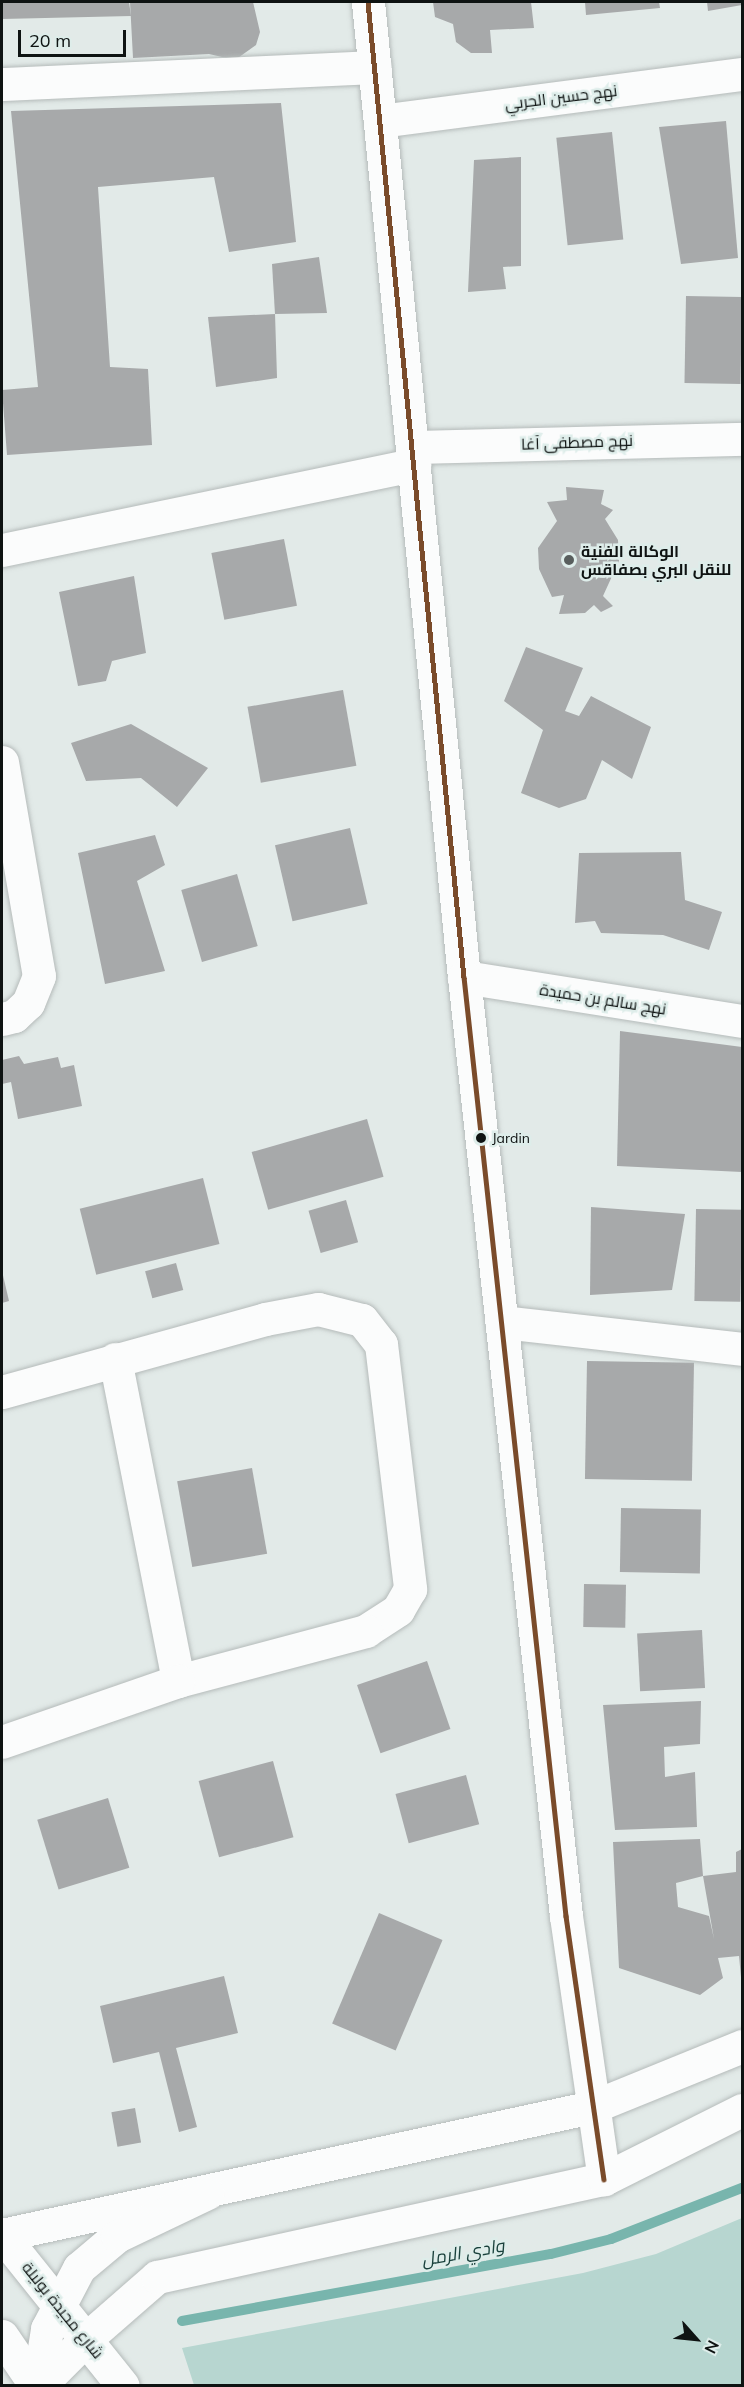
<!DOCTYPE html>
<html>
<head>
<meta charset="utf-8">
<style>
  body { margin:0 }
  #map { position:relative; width:744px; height:2387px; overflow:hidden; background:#e2eae8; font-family:Mulish,Cairo,sans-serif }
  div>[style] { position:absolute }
  .green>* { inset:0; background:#b7d6d0 }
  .stream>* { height:10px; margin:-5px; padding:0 5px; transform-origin:5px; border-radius:5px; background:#78b5ad }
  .building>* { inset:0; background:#a7a9aa; transform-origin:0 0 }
  .roads { filter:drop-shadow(0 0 2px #b5bbba) drop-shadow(0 0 2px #b5bbba) }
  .minor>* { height:33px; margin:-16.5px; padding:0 16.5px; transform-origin:16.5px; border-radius:16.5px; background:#fbfcfc }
  .secondary>* { height:33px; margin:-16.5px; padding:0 16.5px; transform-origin:16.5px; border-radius:16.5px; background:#fbfcfc }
  .primary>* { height:33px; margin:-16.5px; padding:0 16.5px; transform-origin:16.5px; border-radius:16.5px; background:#fbfcfc }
  .bus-1>* { height:4.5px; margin:-2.25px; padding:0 2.25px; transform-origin:2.25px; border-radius:2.25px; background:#7a4b2a }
  .dots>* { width:16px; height:16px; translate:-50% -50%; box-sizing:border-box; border:3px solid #deedea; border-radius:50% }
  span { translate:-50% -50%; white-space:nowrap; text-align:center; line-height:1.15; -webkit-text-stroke:5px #deedea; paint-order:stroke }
  .bus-label { font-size:14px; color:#0e1312 }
  .left { translate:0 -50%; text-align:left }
  .street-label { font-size:16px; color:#0e1312 }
  .poi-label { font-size:16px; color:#0e1312; font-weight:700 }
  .water-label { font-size:18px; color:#1a413c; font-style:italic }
  .frame { position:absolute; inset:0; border:3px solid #0e1312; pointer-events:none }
  .north { position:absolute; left:666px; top:2309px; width:60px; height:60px; -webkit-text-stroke:4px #deedea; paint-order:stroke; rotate:117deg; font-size:16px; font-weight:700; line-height:24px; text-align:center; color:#0e1312 }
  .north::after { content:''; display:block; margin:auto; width:21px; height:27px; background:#0e1312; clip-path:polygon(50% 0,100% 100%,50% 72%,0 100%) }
  .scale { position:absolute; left:18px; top:30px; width:108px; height:27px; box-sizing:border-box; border:3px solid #0e1312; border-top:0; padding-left:8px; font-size:18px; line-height:21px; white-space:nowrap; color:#0e1312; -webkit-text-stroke:4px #deedea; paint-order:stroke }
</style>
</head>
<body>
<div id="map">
  <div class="green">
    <i style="clip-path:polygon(742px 2218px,742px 2385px,194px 2385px,182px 2348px,583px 2273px,656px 2254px)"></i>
  </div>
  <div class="stream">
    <i style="left:182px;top:2321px;width:375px;rotate:-10.3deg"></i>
    <i style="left:551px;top:2254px;width:62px;rotate:-14deg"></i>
    <i style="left:611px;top:2239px;width:141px;rotate:-21.3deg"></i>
  </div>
  <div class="building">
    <i style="clip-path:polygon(2px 2px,129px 2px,131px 16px,2px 19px)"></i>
    <i style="clip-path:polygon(130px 2px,253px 2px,260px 32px,256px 45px,235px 60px,209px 54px,133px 58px)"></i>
    <i style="clip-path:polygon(433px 2px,531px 2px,534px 28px,490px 30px,492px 53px,471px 53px,456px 42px,453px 24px,435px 17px)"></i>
    <i style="clip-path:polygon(585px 2px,659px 2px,660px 8px,586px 15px)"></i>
    <i style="clip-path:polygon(707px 2px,742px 2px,742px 5px,708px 11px)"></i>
    <i style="clip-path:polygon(281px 103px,296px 242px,229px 252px,214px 177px,98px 187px,110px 367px,148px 369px,152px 445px,7px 455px,2px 390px,38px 387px,11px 111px)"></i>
    <i style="clip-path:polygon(726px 121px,738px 258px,681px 264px,659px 127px)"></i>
    <i style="left:612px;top:132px;width:108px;height:56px;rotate:84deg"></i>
    <i style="clip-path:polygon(521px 157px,521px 266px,503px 267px,506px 289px,468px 292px,474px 160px)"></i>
    <i style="clip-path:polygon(319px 257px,327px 313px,275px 314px,272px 264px)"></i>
    <i style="left:686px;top:296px;width:56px;height:87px;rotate:1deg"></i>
    <i style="clip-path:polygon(275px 314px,277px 378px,216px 387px,208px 317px)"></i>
    <i style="clip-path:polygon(566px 487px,604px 490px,601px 504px,613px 510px,605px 519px,618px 540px,619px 561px,603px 596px,613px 606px,601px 612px,594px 605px,585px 613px,559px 614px,564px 595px,552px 597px,539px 569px,538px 548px,557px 521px,547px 502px,567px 500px)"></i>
    <i style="left:284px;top:539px;width:68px;height:74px;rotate:79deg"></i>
    <i style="clip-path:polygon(134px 576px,146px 653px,112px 661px,106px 681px,78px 686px,59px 592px)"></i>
    <i style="clip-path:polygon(526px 647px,583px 668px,565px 711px,579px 716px,591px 696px,651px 727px,632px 779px,602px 760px,586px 799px,559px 808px,521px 793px,543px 730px,504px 701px)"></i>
    <i style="left:343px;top:690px;width:77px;height:97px;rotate:80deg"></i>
    <i style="clip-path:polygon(131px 724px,208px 768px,177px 807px,141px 778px,86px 781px,71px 743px)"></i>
    <i style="left:350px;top:828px;width:78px;height:77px;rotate:77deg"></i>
    <i style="clip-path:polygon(155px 835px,165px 865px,137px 881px,165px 971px,105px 984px,78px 853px)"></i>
    <i style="clip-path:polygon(681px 852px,685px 900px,722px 912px,709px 950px,663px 935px,601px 933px,595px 921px,575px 923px,579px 853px)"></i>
    <i style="left:237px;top:874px;width:75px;height:58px;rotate:74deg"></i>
    <i style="clip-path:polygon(620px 1031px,742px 1047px,742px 1172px,617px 1166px)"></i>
    <i style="clip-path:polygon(19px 1056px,24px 1064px,58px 1057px,61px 1068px,74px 1065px,82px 1106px,18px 1119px,11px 1082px,2px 1084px,2px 1060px)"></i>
    <i style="left:367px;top:1119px;width:60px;height:120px;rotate:74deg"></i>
    <i style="left:203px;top:1178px;width:68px;height:127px;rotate:76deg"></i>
    <i style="left:346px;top:1200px;width:44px;height:39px;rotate:74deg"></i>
    <i style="clip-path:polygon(591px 1207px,685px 1214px,672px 1290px,590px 1295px)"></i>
    <i style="left:696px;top:1209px;width:46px;height:92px;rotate:1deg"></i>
    <i style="left:176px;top:1263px;width:28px;height:32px;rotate:75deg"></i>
    <i style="clip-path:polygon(2px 1271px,9px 1301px,2px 1303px)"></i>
    <i style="left:587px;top:1361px;width:107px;height:118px;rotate:1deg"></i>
    <i style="left:252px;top:1468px;width:87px;height:76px;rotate:80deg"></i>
    <i style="left:621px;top:1508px;width:80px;height:64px;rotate:1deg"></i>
    <i style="left:584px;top:1584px;width:42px;height:43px;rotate:1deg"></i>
    <i style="left:702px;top:1630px;width:58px;height:65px;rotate:87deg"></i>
    <i style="left:427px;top:1661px;width:72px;height:74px;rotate:71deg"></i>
    <i style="clip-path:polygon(701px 1701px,700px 1744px,664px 1747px,665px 1777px,695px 1772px,697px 1827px,615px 1830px,603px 1705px)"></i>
    <i style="left:273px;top:1761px;width:79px;height:77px;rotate:75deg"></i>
    <i style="left:466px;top:1775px;width:51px;height:73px;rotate:75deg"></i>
    <i style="left:108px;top:1798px;width:73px;height:74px;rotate:73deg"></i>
    <i style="clip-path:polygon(evenodd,700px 1839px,703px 1876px,736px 1872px,736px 1852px,742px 1849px,742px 1988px,739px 1956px,718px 1958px,723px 1978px,700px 1995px,619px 1968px,613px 1842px,700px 1839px,703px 1876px,714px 1939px,709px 1916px,678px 1907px,676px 1883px,703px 1876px)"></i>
    <i style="left:379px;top:1913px;width:69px;height:120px;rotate:23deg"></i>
    <i style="clip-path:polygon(224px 1976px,238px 2033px,176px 2048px,197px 2127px,179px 2132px,159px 2052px,113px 2063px,100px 2006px)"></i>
    <i style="left:135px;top:2108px;width:35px;height:24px;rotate:80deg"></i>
  </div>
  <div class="roads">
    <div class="minor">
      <i style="left:2px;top:84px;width:373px;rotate:-2.6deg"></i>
      <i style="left:380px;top:121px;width:365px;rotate:-7.4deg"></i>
      <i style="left:412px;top:447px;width:330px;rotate:-1.4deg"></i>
      <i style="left:2px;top:550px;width:421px;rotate:-11.7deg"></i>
      <i style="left:2px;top:762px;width:217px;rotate:80.2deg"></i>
      <i style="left:39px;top:976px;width:29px;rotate:112deg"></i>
      <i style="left:28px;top:1003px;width:19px;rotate:137deg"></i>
      <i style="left:14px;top:1016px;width:12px;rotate:166deg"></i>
      <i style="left:464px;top:977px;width:281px;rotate:9deg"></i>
      <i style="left:502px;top:1322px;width:242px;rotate:6.4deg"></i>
      <i style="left:115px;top:1359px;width:328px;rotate:78.9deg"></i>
      <i style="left:2px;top:1392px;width:273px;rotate:-15.5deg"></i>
      <i style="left:265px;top:1319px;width:54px;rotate:-10.7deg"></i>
      <i style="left:318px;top:1309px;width:45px;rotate:14deg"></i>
      <i style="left:362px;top:1320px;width:31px;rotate:52deg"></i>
      <i style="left:381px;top:1344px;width:247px;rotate:83.2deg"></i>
      <i style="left:410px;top:1589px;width:24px;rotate:120deg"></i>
      <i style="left:398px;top:1610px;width:38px;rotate:147deg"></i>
      <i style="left:366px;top:1631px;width:195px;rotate:165.1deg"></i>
      <i style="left:178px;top:1681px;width:186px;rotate:160.9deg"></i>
    </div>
    <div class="secondary">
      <i style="left:368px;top:2px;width:980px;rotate:84.38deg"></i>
      <i style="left:464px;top:977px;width:945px;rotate:83.8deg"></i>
      <i style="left:566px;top:1916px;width:266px;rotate:81.8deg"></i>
      <i style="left:2px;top:2235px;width:604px;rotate:-12.24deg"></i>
      <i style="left:592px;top:2107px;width:162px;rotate:-22.1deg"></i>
      <i style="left:87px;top:2338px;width:93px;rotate:-41.1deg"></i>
      <i style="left:157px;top:2277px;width:458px;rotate:-12.4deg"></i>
      <i style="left:604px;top:2179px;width:154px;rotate:-26.6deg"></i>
    </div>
    <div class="primary">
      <i style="left:2px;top:2235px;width:193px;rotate:51.3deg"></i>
      <i style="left:2px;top:2336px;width:60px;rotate:55.8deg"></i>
      <i style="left:38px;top:2386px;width:58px;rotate:-81deg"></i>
      <i style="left:47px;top:2329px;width:69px;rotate:-62.3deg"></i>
      <i style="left:79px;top:2268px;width:50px;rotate:-40.1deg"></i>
      <i style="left:117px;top:2236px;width:100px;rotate:-25.5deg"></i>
      <i style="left:39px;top:2386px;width:68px;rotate:-45deg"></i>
    </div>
  </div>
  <div class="bus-1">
    <i style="left:368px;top:2px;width:980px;rotate:84.38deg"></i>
    <i style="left:464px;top:977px;width:945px;rotate:83.8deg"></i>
    <i style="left:566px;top:1916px;width:266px;rotate:81.8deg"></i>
  </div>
  <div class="dots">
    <i style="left:569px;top:560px;background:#585e5d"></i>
    <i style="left:481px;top:1138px;background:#0e1312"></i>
  </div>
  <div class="bus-label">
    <span class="left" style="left:492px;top:1138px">Jardin</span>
  </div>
  <div class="street-label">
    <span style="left:561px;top:97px;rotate:-7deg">نهج حسين الجربي</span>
    <span style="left:577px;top:442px;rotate:-2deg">نهج مصطفى آغا</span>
    <span style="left:603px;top:999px;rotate:9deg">نهج سالم بن حميدة</span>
    <span style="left:63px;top:2310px;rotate:51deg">شارع مجيدة بوليلة</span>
  </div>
  <div class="poi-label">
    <span class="left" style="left:581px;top:560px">الوكالة الفنية<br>للنقل البري بصفاقس</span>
  </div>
  <div class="water-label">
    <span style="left:463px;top:2253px;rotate:-10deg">وادي الرمل</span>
  </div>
  <div class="frame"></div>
  <div class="north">N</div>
  <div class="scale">20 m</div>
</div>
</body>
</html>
